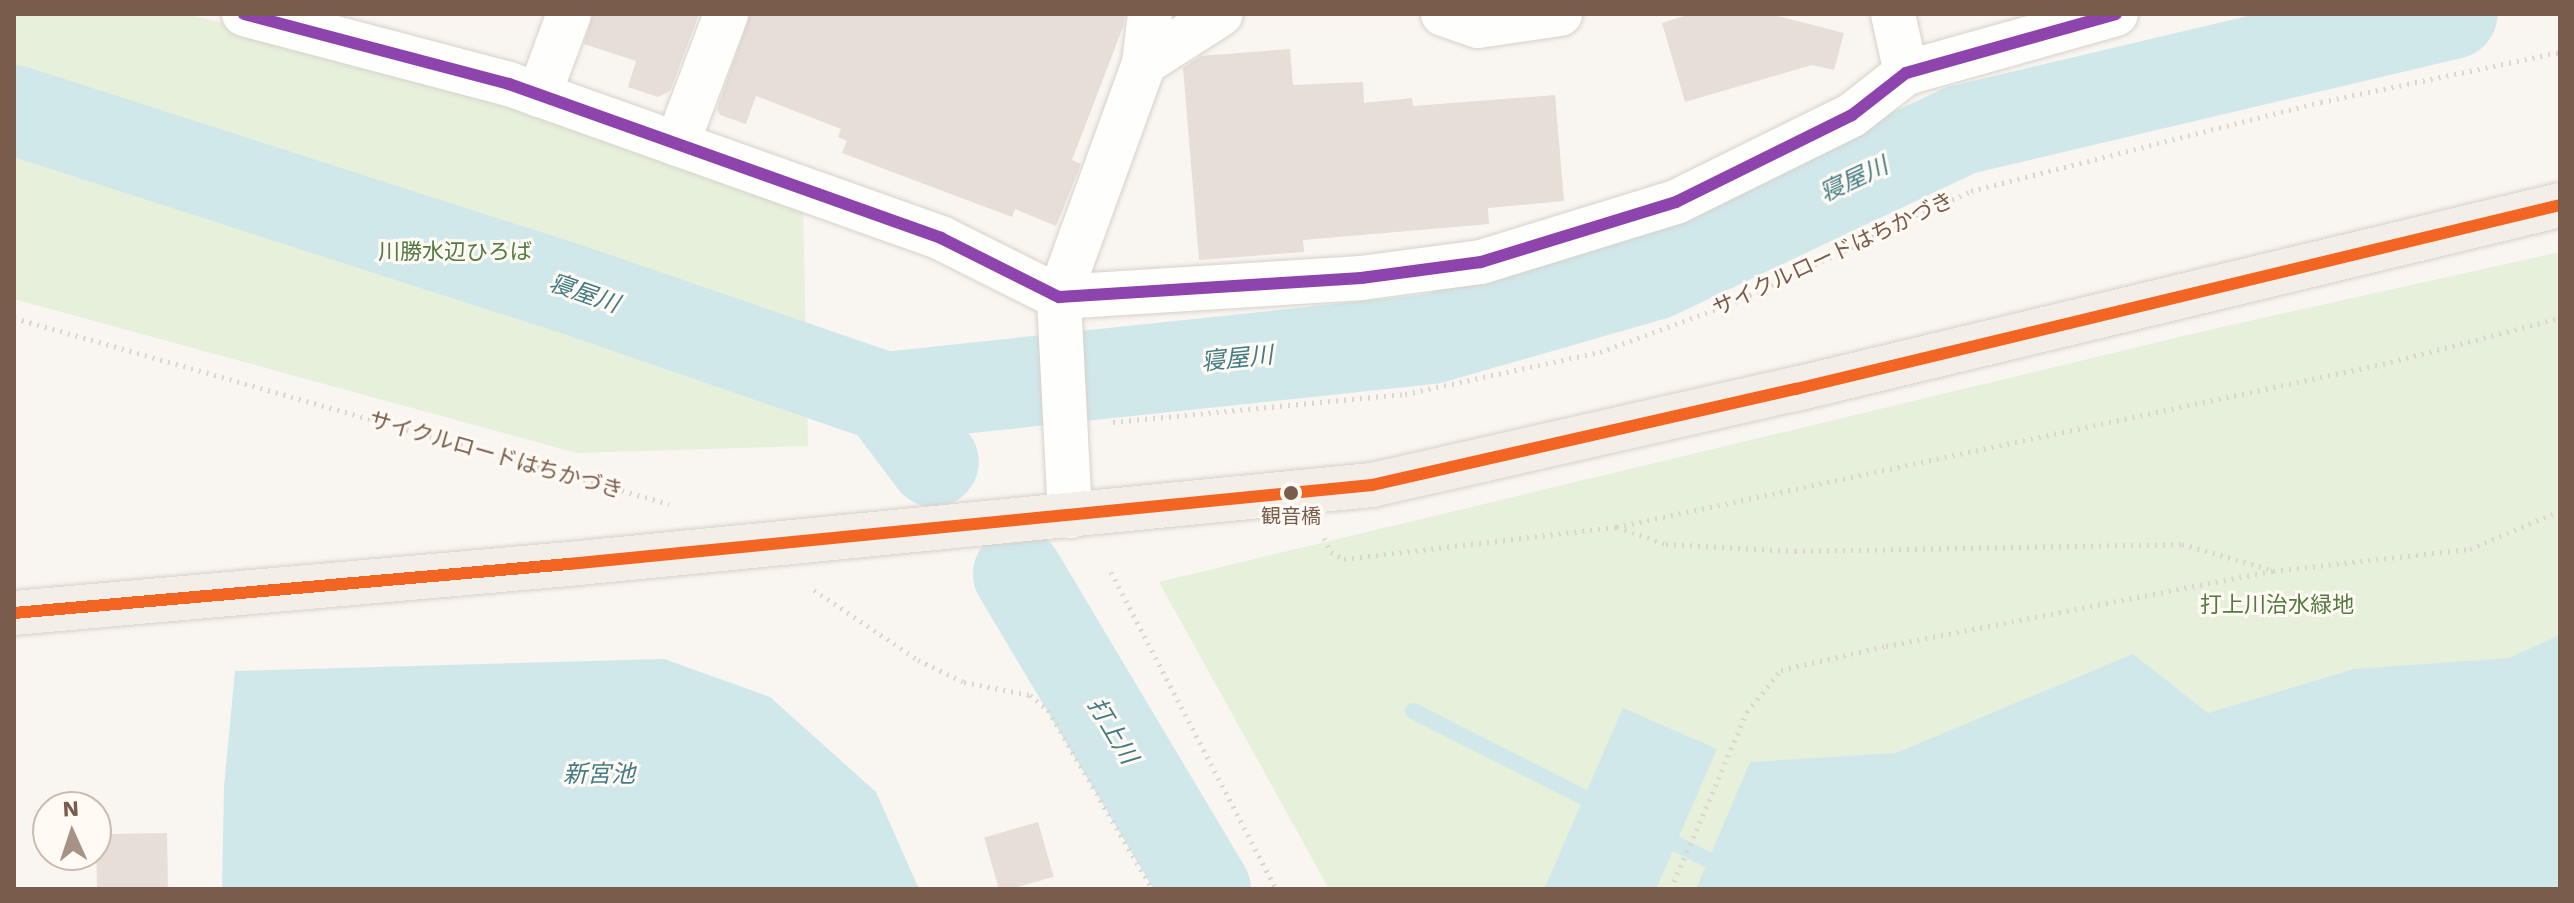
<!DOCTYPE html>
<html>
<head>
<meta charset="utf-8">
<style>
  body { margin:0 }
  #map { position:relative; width:2574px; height:903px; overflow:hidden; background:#f9f5f0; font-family:"Work Sans","Noto Sans JP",sans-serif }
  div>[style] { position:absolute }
  .green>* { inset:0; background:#e7f0db }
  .water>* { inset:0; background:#d0e8ea }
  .stream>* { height:16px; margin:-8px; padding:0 8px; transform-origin:8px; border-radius:8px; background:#d0e8ea }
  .river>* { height:90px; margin:-45px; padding:0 45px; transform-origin:45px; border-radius:45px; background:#d0e8ea }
  .building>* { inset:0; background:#e6ded7; transform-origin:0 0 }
  .path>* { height:5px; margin-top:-2.5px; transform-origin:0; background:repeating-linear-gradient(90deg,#dcd5d0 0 2px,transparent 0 8px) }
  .roads { filter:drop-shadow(0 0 2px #d7d1cb) drop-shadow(0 0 2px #d7d1cb) }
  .minor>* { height:44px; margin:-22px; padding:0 22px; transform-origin:22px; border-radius:22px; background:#fefefd }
  .major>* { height:44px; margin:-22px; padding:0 22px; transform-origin:22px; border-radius:22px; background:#f3eee8 }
  .bus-1>* { height:12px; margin:-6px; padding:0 6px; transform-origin:6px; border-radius:6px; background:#8e44ad }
  .bus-2>* { height:12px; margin:-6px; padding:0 6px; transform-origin:6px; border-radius:6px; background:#f26522 }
  .dots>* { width:22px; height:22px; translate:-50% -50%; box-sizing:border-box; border:4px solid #fffaf3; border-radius:50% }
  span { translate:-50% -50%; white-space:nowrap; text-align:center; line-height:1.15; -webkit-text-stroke:6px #fffaf3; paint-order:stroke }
  .bus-label { font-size:20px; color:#7a5c4d }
  .park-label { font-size:22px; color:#537a41 }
  .street-label { font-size:22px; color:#7a5c4d }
  .water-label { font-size:24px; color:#437c86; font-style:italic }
  .frame { position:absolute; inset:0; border:16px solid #7a5c4d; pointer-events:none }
  .north { position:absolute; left:32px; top:791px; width:80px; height:80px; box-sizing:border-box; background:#fffaf3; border:2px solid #cabbb1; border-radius:50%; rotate:357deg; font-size:22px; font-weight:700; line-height:32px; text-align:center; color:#7a5c4d }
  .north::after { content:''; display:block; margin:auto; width:28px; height:36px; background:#a69286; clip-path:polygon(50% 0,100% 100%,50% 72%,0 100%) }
</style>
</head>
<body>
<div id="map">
  <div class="green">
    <i style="clip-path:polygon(14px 14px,188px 14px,506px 99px,803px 204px,808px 446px,577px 453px,14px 299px)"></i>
    <i style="clip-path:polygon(2560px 252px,2560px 889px,1329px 889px,1159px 582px,2217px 328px)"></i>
  </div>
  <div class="water">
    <i style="clip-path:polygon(2560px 635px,2560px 889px,1696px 889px,1750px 762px,1896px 753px,2133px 654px,2208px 713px,2354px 669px,2509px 658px)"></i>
    <i style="clip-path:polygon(664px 659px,770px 697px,876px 792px,919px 889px,222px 889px,224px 787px,235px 671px)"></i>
    <i style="clip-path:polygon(1623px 708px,1717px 749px,1656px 889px,1544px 889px)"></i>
  </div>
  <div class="stream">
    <i style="left:1413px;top:711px;width:213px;rotate:26.8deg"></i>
    <i style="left:1656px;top:834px;width:59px;rotate:26.1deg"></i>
  </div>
  <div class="river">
    <i style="left:14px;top:110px;width:588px;rotate:17.82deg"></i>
    <i style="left:574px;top:290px;width:329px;rotate:19deg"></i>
    <i style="left:885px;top:397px;width:549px;rotate:-6.06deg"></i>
    <i style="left:1431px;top:339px;width:232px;rotate:-16deg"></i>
    <i style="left:1654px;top:275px;width:340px;rotate:-25.3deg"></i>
    <i style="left:1961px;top:130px;width:505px;rotate:-13.29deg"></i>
    <i style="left:885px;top:397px;width:81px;rotate:53deg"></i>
    <i style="left:1018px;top:574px;width:367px;rotate:59.2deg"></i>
  </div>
  <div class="building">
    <i style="clip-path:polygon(593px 14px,699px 14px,670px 91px,658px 97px,628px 87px,636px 61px,584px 44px)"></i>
    <i style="clip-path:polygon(750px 14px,1125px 14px,1123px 27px,1072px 160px,1081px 164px,1056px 226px,1015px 209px,1012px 217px,842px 153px,847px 141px,838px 137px,841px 129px,756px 96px,746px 124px,720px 115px,717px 109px)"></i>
    <i style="clip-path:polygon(1691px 14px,1770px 14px,1844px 33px,1834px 70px,1812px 65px,1685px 102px,1662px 23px)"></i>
    <i style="clip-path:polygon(1290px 49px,1293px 85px,1363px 82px,1364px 103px,1412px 98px,1413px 106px,1555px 95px,1564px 201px,1488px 208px,1489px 224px,1303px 240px,1304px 252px,1199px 260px,1183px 68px,1201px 56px)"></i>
    <i style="left:1038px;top:822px;width:57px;height:56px;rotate:74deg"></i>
    <i style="left:167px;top:833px;width:56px;height:71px;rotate:89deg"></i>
  </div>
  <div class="path">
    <i style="left:14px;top:318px;width:681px;rotate:15.85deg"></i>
    <i style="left:1113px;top:422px;width:293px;rotate:-5.5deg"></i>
    <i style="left:1405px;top:394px;width:199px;rotate:-12.2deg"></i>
    <i style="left:1600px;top:352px;width:144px;rotate:-20.3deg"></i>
    <i style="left:1735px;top:302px;width:261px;rotate:-25.2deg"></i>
    <i style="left:1971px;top:191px;width:361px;rotate:-14.3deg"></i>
    <i style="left:2321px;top:102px;width:244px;rotate:-11.8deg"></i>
    <i style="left:1617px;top:527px;width:52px;rotate:19.1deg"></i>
    <i style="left:1666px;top:544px;width:129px;rotate:3.1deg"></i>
    <i style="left:1795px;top:551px;width:387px;rotate:-1deg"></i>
    <i style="left:2182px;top:544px;width:94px;rotate:16.1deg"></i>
    <i style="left:1324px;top:538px;width:16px;rotate:63deg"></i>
    <i style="left:1331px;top:552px;width:15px;rotate:28deg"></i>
    <i style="left:1344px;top:559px;width:274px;rotate:-6.7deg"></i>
    <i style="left:1616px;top:527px;width:784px;rotate:-12deg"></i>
    <i style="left:2383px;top:364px;width:183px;rotate:-14.6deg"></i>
    <i style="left:1111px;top:572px;width:357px;rotate:62.5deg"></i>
    <i style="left:814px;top:590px;width:125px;rotate:33.9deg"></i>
    <i style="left:918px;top:660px;width:51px;rotate:25.6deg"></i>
    <i style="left:964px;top:682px;width:67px;rotate:11.1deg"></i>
    <i style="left:1030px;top:695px;width:23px;rotate:40deg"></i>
    <i style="left:1048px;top:710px;width:207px;rotate:59.8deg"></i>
    <i style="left:1671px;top:889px;width:193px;rotate:-66.8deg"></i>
    <i style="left:1747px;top:712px;width:54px;rotate:-51deg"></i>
    <i style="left:1781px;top:670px;width:108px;rotate:-12.9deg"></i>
    <i style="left:1886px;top:646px;width:394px;rotate:-11deg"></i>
    <i style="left:2273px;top:571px;width:198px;rotate:-6.4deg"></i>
    <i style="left:2470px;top:549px;width:98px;rotate:-22.9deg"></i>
  </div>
  <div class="roads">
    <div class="minor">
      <i style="left:244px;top:14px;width:274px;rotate:14.8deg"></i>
      <i style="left:509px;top:84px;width:459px;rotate:19.6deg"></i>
      <i style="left:941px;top:238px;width:132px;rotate:26.6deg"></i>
      <i style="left:1059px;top:297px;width:303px;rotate:-3.6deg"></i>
      <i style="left:1361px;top:278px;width:121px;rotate:-7.6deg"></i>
      <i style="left:1481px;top:262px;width:204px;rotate:-17.1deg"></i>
      <i style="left:1676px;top:202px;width:196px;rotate:-26.3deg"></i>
      <i style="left:1852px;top:115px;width:68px;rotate:-37.9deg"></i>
      <i style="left:1906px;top:73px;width:218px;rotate:-15.7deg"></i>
      <i style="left:1443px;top:14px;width:37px;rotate:19deg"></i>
      <i style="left:1478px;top:26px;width:83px;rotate:-8.3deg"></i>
      <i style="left:1893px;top:14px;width:60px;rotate:77.6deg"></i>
      <i style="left:1144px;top:63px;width:91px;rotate:-32.5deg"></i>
      <i style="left:539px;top:95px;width:86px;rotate:-69.7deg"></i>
      <i style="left:677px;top:144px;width:139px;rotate:-69.3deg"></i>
      <i style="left:1070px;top:516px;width:219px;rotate:-92.9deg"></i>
      <i style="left:1059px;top:297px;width:249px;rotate:-70deg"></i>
      <i style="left:1144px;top:63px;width:49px;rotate:-83deg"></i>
    </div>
    <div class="major">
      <i style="left:14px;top:613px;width:557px;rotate:-5.05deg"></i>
      <i style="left:569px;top:564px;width:807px;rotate:-5.62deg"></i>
      <i style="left:1372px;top:485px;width:435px;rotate:-12.8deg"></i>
      <i style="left:1796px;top:389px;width:786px;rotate:-13.54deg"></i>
    </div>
  </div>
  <div class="bus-1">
    <i style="left:244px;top:14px;width:274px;rotate:14.8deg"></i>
    <i style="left:509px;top:84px;width:459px;rotate:19.6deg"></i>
    <i style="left:941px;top:238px;width:132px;rotate:26.6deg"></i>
    <i style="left:1059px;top:297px;width:303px;rotate:-3.6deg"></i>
    <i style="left:1361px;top:278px;width:121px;rotate:-7.6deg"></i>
    <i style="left:1481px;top:262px;width:204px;rotate:-17.1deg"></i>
    <i style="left:1676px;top:202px;width:196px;rotate:-26.3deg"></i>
    <i style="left:1852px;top:115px;width:68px;rotate:-37.9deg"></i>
    <i style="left:1906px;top:73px;width:218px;rotate:-15.7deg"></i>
  </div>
  <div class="bus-2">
    <i style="left:14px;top:613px;width:557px;rotate:-5.05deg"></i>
    <i style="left:569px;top:564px;width:807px;rotate:-5.62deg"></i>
    <i style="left:1372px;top:485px;width:435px;rotate:-12.8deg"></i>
    <i style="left:1796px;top:389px;width:786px;rotate:-13.54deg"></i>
  </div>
  <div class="dots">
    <i style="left:1291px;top:493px;background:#7a5c4d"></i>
  </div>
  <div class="bus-label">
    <span style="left:1291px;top:516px">観音橋</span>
  </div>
  <div class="park-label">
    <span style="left:455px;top:252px">川勝水辺ひろば</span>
    <span style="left:2277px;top:605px">打上川治水緑地</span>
  </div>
  <div class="street-label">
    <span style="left:1833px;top:254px;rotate:-25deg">サイクルロードはちかづき</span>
    <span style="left:496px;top:455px;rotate:16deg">サイクルロードはちかづき</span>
  </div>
  <div class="water-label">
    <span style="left:1854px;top:180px;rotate:-25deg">寝屋川</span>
    <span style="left:584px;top:294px;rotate:19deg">寝屋川</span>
    <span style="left:1237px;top:359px;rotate:-6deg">寝屋川</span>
    <span style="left:1112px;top:731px;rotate:59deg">打上川</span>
    <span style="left:599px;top:775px">新宮池</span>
  </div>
  <div class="frame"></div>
  <div class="north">N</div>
</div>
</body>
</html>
